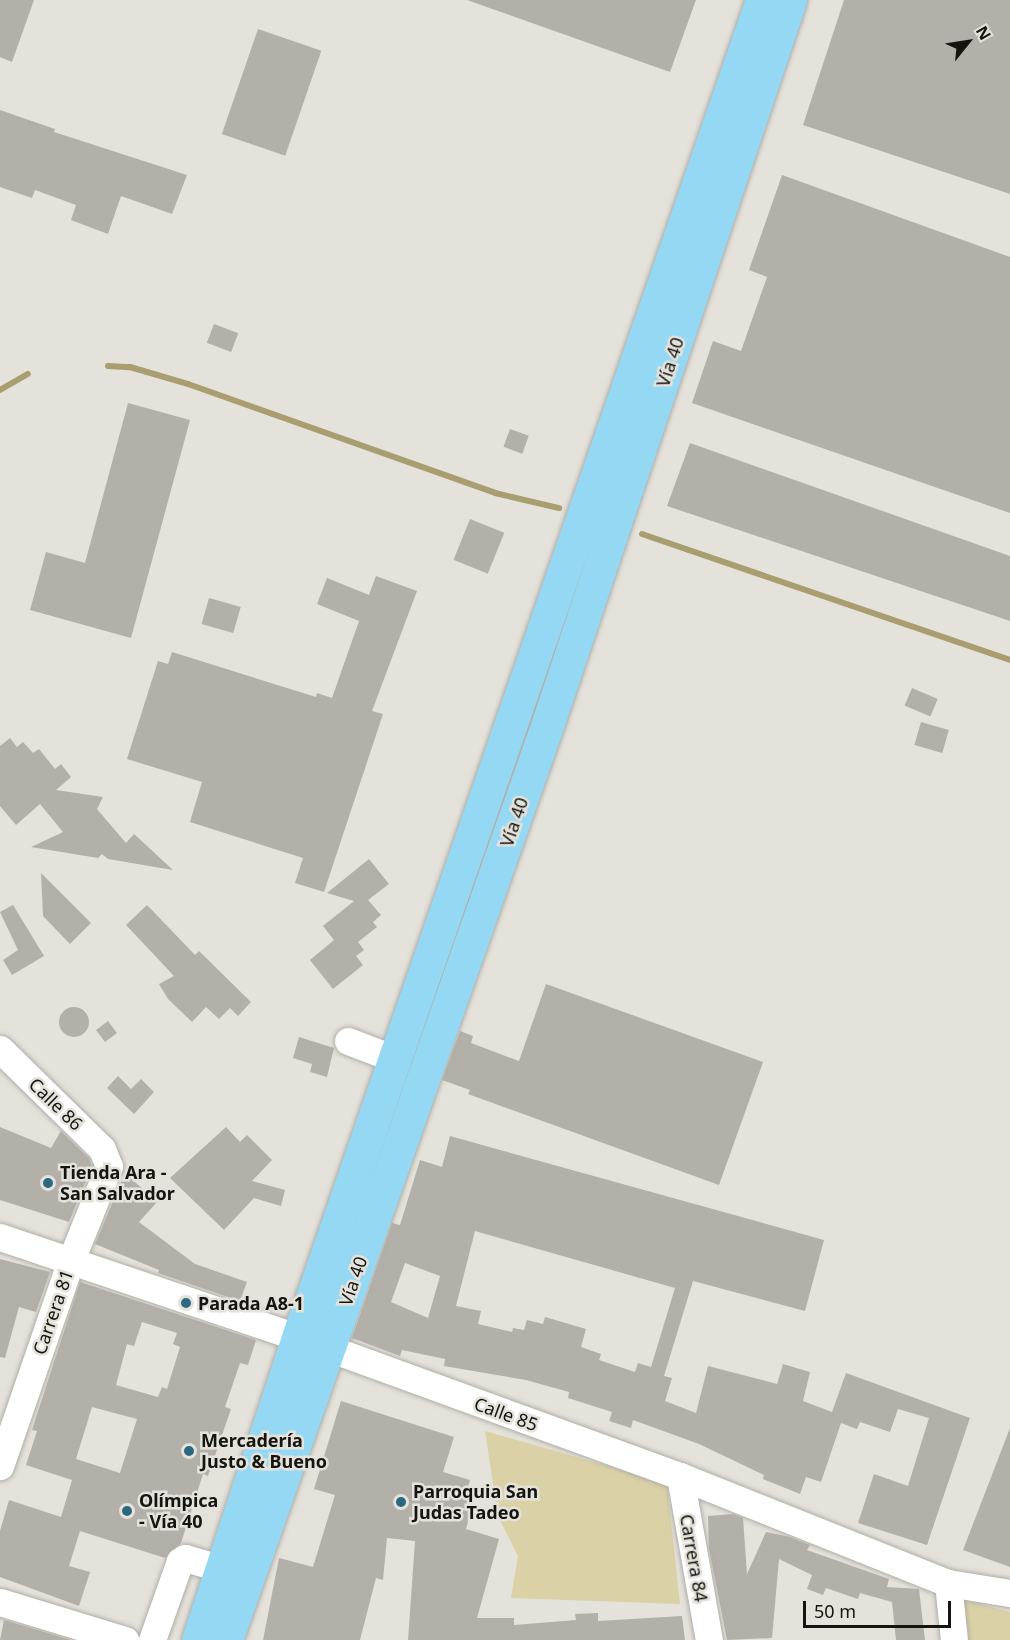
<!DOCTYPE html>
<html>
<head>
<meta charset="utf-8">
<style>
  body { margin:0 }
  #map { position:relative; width:1010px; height:1640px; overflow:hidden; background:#e4e2db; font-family:"Noto Sans",sans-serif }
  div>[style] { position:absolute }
  .green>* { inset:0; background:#dad1a6 }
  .stream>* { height:6px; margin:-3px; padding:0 3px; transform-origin:3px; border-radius:3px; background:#a89e70 }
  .building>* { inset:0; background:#b2b0a9; transform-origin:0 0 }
  .round { border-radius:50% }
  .roads { filter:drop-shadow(0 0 2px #b0aea7) drop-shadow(0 0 2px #b0aea7) }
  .minor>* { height:27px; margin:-13.5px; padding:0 13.5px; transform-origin:13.5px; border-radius:13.5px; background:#fff }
  .highway>* { height:33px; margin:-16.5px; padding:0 16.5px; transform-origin:16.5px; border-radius:16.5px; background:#95d8f3 }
  .dots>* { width:16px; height:16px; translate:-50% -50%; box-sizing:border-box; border:3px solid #e4e2db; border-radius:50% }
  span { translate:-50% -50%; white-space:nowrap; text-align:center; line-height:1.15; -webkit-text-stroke:5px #e4e2db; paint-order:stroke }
  .street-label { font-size:18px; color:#141411 }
  .poi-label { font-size:18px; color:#141411; font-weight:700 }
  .left { translate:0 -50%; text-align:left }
  .north { position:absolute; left:938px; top:12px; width:60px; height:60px; -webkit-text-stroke:4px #e4e2db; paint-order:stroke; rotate:60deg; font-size:16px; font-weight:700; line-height:24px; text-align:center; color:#141411 }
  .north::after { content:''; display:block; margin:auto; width:21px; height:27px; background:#141411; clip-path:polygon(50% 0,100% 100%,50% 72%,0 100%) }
  .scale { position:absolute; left:803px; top:1601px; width:148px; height:27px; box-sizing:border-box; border:3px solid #141411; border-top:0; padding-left:8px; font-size:18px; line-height:21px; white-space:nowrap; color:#141411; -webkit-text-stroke:4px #e4e2db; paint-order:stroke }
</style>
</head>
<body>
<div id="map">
  <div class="green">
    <i style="clip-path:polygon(485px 1431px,667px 1483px,680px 1604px,511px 1598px,518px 1556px,498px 1516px)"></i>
    <i style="clip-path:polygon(956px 1598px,1010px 1612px,1010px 1640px,961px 1640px)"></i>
  </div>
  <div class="stream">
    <i style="left:108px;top:366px;width:22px;rotate:3deg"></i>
    <i style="left:130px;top:367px;width:60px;rotate:16.3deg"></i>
    <i style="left:188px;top:384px;width:326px;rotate:19.5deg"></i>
    <i style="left:495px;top:493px;width:66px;rotate:13.2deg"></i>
    <i style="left:0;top:390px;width:32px;rotate:-30deg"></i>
    <i style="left:642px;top:534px;width:389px;rotate:18.9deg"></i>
  </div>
  <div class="building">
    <i style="clip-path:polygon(0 0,34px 0,12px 62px,0 57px)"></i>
    <i style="clip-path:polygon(467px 0,696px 0,670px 72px)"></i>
    <i style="clip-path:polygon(844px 0,1010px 0,1010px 194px,803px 125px)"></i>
    <i style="left:258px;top:29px;width:67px;height:111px;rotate:19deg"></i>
    <i style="clip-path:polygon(0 110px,55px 129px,54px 132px,187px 175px,172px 214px,121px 196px,108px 234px,71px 220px,76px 205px,35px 190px,32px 198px,0 187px)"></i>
    <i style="clip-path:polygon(782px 175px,1010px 257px,1010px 513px,692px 403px,713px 341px,741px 351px,767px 277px,749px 270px)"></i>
    <i style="left:214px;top:324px;width:26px;height:20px;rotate:21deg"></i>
    <i style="clip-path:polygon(128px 403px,190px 420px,131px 638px,30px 610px,46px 552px,85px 563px)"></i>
    <i style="left:510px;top:429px;width:20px;height:19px;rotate:20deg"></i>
    <i style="clip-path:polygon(690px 443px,1010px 556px,1010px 621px,667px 506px)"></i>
    <i style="left:470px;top:519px;width:37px;height:44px;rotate:22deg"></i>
    <i style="clip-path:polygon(376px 576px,417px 591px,372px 711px,383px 714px,324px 892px,295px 883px,303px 858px,190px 822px,202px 782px,127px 759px,158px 661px,168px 664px,172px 652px,316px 697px,317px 693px,332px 698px,359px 621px,317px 604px,327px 578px,369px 595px)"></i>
    <i style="left:209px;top:598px;width:33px;height:27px;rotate:16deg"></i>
    <i style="left:912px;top:688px;width:28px;height:19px;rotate:23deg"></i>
    <i style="left:921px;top:722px;width:29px;height:24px;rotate:16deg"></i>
    <i style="clip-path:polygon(10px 738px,17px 747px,23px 742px,33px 753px,39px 749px,55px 769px,61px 764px,71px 777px,56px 790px,103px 797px,97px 809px,126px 843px,134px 834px,173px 870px,108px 859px,102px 854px,98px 858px,31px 847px,63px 832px,40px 804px,16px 825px,0 806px,0 746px)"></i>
    <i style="clip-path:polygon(369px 859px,389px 884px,368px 900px,381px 915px,373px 922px,377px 927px,358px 942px,364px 950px,356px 956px,363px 965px,333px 989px,310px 960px,334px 940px,323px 926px,354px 901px,327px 893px)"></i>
    <i style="clip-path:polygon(41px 873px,91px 923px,70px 944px,43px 916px)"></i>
    <i style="clip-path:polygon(13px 905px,44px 956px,12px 975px,3px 960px,18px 950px,0 912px)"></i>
    <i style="clip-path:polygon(147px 905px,195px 955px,199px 951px,251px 1002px,238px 1016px,230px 1008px,219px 1019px,206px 1007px,192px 1022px,168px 999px,159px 984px,174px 976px,126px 925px)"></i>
    <i style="clip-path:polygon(546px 984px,763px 1062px,719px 1185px,468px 1094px,470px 1090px,442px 1080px,460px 1031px,473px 1036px,471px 1043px,519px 1061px)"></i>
    <i class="round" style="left:59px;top:1007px;width:30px;height:30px"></i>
    <i style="left:108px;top:1021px;width:15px;height:15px;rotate:53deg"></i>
    <i style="clip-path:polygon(299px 1037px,334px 1048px,327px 1077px,310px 1072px,312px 1064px,293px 1058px)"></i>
    <i style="clip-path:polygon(118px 1076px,131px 1089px,141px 1079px,154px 1092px,134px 1114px,107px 1088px)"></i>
    <i style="clip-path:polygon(0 1127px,51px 1148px,61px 1131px,89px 1158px,92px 1166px,69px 1222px,0 1200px)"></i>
    <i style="clip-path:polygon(226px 1127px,240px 1142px,247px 1135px,272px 1160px,252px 1181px,285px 1190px,281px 1206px,254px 1198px,224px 1230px,170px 1178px)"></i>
    <i style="clip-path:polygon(evenodd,450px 1136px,824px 1240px,805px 1311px,693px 1281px,664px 1376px,672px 1378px,665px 1401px,696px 1413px,708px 1366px,777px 1384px,783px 1364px,810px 1372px,803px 1401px,832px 1412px,846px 1373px,970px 1418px,927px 1545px,858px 1523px,874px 1474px,908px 1486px,929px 1418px,898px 1409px,890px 1432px,860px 1422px,857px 1429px,841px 1423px,821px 1482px,806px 1477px,800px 1494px,763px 1479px,764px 1475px,699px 1444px,633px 1420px,631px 1428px,609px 1421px,612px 1412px,568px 1398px,569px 1392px,526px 1380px,444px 1366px,445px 1359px,402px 1350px,400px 1356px,352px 1338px,392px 1223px,400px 1225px,420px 1160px,442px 1167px,450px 1136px,475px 1231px,675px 1288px,651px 1367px,638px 1363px,635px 1372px,599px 1360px,601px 1354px,581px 1347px,586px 1329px,545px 1317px,543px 1324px,527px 1320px,524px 1330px,513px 1328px,512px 1332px,478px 1324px,481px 1311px,456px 1306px,475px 1231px,450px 1136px,405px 1263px,440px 1276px,428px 1318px,391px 1302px,405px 1263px)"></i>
    <i style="clip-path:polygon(125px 1173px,157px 1202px,139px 1222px,195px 1264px,247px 1282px,240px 1301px,158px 1273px,159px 1270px,95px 1244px)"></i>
    <i style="clip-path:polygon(0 1259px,50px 1272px,36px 1312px,19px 1307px,5px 1358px,0 1357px)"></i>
    <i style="clip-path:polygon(evenodd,80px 1282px,256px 1340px,248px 1365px,240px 1363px,225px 1407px,231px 1409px,222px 1435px,208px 1476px,203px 1474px,181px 1543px,165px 1558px,80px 1531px,69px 1566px,90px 1572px,79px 1606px,0 1577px,0 1531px,9px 1500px,61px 1517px,72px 1480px,26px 1465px,37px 1431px,32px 1430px,80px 1282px,142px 1322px,177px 1333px,173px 1344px,180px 1347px,167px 1389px,162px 1387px,158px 1397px,116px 1385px,127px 1344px,134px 1346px,142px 1322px,80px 1282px,92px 1407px,137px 1419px,120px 1473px,76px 1459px,92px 1407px)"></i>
    <i style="clip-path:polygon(341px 1401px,454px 1437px,443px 1472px,470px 1480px,466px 1494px,472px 1508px,466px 1529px,499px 1539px,477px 1618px,514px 1618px,514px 1625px,576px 1620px,575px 1614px,598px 1613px,598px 1621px,682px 1616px,685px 1640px,408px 1640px,415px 1541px,387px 1538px,383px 1580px,376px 1578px,360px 1640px,263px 1640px,279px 1558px,313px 1567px,335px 1495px,314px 1489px)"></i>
    <i style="clip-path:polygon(1010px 1428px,1010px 1567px,963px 1550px)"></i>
    <i style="clip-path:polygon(733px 1514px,743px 1518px,747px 1574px,766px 1532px,790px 1537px,810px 1545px,807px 1550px,889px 1579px,887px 1587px,919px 1589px,925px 1640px,896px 1640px,892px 1602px,860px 1593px,858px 1599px,826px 1588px,823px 1595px,807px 1589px,812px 1575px,779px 1559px,772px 1638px,727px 1640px,709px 1549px,708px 1516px)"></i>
    <i style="clip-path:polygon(4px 1620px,71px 1640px,0 1640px)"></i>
  </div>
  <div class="roads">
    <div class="minor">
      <i style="left:348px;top:1041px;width:50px;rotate:21deg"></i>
      <i style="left:0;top:1049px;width:143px;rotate:44.4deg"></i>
      <i style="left:102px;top:1149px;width:18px;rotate:68deg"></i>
      <i style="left:109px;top:1166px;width:101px;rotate:112deg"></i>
      <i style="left:71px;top:1260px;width:218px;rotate:109deg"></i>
      <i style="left:0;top:1237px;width:314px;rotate:18.6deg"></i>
      <i style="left:298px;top:1337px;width:407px;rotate:20deg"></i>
      <i style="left:680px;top:1476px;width:289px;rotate:21.8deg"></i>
      <i style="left:948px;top:1583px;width:63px;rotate:9.2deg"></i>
      <i style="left:680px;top:1476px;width:167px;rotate:80deg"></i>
      <i style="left:948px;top:1583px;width:57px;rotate:84deg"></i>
      <i style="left:0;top:1602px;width:131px;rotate:16.9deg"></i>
      <i style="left:152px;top:1640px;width:84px;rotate:-70.5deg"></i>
      <i style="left:180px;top:1561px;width:6px;rotate:-31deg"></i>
      <i style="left:185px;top:1558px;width:37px;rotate:16deg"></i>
    </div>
    <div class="highway">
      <i style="left:198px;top:1640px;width:331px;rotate:-71.7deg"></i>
      <i style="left:302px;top:1326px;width:1404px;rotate:-70.87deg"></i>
      <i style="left:226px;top:1640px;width:972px;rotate:-70.65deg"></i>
      <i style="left:548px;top:723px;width:762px;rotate:-71.49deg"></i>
    </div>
  </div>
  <div class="dots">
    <i style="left:48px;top:1183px;background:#2c6980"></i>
    <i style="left:186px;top:1303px;background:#2c6980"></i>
    <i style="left:189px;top:1451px;background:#2c6980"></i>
    <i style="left:401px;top:1502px;background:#2c6980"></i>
    <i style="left:127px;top:1511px;background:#2c6980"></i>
  </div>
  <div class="street-label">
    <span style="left:670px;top:362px;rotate:-72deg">Vía 40</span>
    <span style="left:514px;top:822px;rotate:-71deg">Vía 40</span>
    <span style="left:56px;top:1104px;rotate:44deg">Calle 86</span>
    <span style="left:353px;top:1281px;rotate:-71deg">Vía 40</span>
    <span style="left:53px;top:1312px;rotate:-71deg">Carrera 81</span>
    <span style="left:506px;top:1414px;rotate:20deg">Calle 85</span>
    <span style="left:694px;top:1558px;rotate:80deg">Carrera 84</span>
  </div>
  <div class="poi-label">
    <span class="left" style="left:60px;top:1183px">Tienda Ara -<br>San Salvador</span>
    <span class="left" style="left:198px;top:1303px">Parada A8-1</span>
    <span class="left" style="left:201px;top:1451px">Mercadería<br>Justo &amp; Bueno</span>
    <span class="left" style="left:413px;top:1502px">Parroquia San<br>Judas Tadeo</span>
    <span class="left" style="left:139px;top:1511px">Olímpica<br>- Vía 40</span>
  </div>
  <div class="north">N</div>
  <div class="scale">50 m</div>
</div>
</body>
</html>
